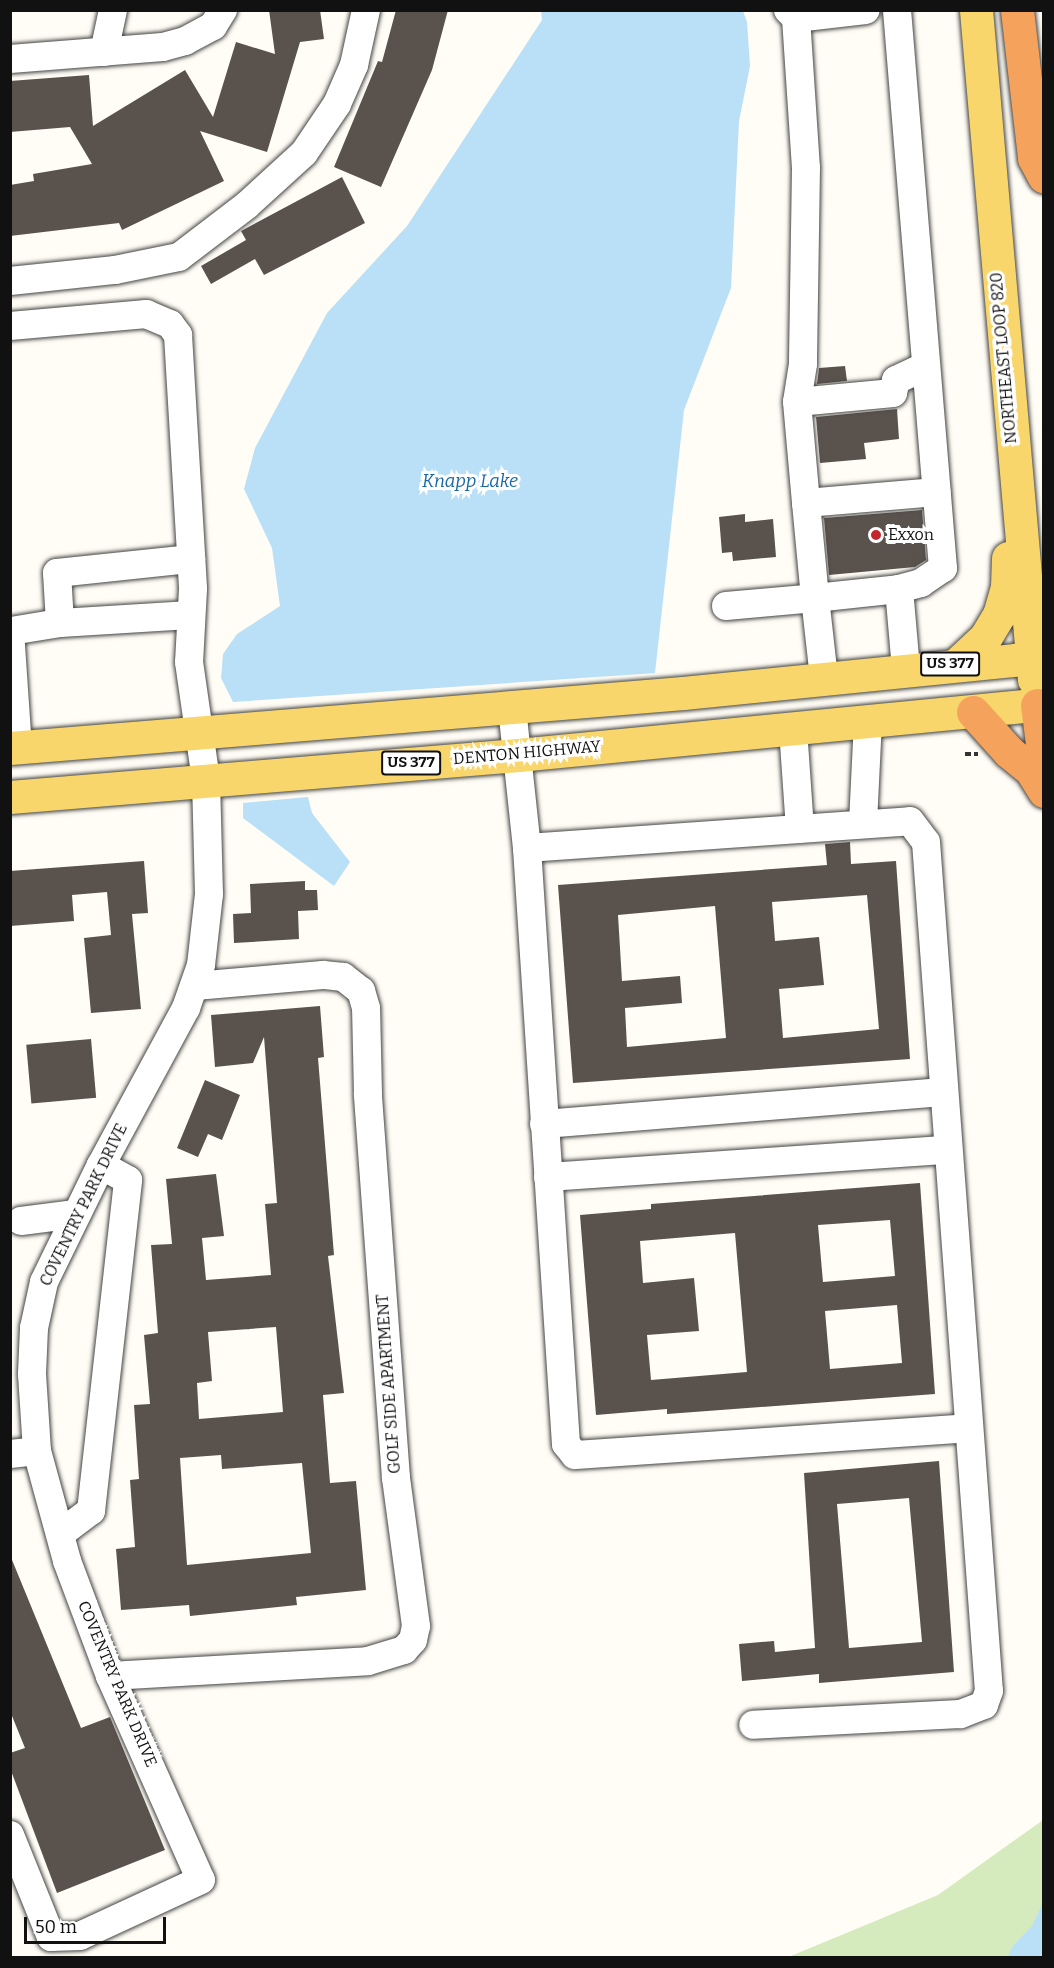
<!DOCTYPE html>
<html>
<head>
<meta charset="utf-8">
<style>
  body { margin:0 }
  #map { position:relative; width:1054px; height:1968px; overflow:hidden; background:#fffdf5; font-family:Bitter,serif }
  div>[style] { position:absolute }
  .green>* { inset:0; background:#d5ebbd }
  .water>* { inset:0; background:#b9e0f7 }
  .building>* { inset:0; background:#5a524d; transform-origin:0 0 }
  .path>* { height:4px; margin-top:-2px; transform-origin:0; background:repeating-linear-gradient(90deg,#333 0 6px,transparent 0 9px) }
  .roads { filter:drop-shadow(0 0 2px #444) drop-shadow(0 0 2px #444) }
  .minor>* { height:28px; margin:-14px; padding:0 14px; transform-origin:14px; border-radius:14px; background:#fff }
  .major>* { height:33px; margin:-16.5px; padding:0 16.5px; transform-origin:16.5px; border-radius:16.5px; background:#f9d66b }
  .highway>* { height:33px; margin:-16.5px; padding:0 16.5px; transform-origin:16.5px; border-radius:16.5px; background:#f5a25d }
  .dots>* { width:16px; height:16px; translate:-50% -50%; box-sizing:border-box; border:3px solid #fff; border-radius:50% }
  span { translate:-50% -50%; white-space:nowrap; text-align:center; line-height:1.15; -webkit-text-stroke:6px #fff; paint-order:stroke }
  .shield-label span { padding:2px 4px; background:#fff; border:2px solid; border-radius:4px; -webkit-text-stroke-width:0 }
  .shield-label { font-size:15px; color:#111; font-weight:700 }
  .street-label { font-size:16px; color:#111 }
  .poi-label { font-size:16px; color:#111 }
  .left { translate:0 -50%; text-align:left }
  .water-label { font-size:18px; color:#1768a6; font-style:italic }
  .frame { position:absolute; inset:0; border:12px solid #111; pointer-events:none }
  .scale { position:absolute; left:24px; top:1917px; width:142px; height:27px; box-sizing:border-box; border:3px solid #111; border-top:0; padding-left:8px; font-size:18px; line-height:21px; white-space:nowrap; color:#111; -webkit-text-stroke:4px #fff; paint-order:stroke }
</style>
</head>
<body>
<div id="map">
  <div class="green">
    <i style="clip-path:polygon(1043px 1820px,1043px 1957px,786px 1958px,938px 1895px)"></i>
  </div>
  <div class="water">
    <i style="clip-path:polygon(541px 11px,743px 11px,747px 22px,750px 66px,739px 121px,731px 288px,684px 410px,655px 673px,233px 702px,221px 678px,223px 654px,237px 634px,280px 606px,272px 548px,244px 489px,255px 448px,327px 313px,407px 226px,542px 20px)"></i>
    <i style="clip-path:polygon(308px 797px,312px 813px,350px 862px,334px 886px,243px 818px,243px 803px)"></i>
    <i style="clip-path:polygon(1043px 1902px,1043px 1957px,1008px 1957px,1012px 1947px,1032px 1926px)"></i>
  </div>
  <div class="building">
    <i style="clip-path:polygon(269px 10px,320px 10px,324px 39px,300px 42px,267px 152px,200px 131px,224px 181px,122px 230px,119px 223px,10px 236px,10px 185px,34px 181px,33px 174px,92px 164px,70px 127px,10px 132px,10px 81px,89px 75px,93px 126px,185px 70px,213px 117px,236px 42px,275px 54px)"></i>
    <i style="clip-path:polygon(396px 10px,448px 10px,432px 70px,381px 187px,334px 167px,378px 61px,382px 62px)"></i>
    <i style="clip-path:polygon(342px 177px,365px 223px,264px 275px,255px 259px,211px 284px,201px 266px,246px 240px,241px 231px)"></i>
    <i style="clip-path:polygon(845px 366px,847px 381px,817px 384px,819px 368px)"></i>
    <i style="clip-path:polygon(897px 409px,899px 439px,864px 443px,866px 459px,820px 463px,816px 417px)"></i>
    <i style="clip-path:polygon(922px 510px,926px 560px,915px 567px,829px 575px,824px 518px)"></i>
    <i style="clip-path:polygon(745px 514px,745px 522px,773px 519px,776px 557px,733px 561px,732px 552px,722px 553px,719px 517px)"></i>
    <i style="clip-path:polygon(evenodd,850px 842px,851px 864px,896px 861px,910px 1059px,573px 1083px,558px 885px,827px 865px,825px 844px,850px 842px,867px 895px,879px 1029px,783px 1038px,779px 989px,824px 985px,819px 937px,775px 941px,772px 902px,867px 895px,850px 842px,715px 906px,726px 1038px,627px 1047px,625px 1008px,682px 1003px,680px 976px,622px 981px,618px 915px,715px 906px)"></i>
    <i style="clip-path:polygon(144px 861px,148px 913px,132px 914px,141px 1009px,91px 1013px,84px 938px,111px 935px,107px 892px,72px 895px,74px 921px,10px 926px,10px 871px)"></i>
    <i style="clip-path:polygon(305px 881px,305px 890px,317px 890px,318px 910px,298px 911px,299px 939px,234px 943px,233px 914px,251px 913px,250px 884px)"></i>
    <i style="clip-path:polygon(evenodd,320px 1006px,324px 1057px,318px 1058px,334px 1255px,328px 1256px,344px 1393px,323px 1395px,330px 1483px,356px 1481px,366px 1590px,296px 1597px,297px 1605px,190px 1616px,189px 1605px,121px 1610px,116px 1549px,135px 1547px,130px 1480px,139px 1479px,134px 1405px,150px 1404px,144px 1335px,158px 1333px,151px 1245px,172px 1244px,166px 1179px,216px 1174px,224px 1236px,202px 1238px,206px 1280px,271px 1275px,265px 1204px,277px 1203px,264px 1037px,253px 1063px,215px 1067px,211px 1015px,320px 1006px,276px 1327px,283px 1412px,199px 1419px,197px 1383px,212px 1381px,208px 1332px,276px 1327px,320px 1006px,221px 1455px,222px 1469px,302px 1463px,311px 1553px,187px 1565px,180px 1458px,221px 1455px)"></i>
    <i style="left:91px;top:1039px;width:59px;height:65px;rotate:85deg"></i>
    <i style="clip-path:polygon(205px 1080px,240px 1095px,222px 1140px,208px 1134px,198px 1157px,177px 1148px)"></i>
    <i style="clip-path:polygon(evenodd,920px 1183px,935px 1394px,667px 1414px,667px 1409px,596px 1415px,580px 1215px,651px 1209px,651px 1204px,920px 1183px,890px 1220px,895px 1276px,823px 1282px,818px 1225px,890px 1220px,920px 1183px,735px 1233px,747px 1372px,651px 1380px,647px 1335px,699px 1331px,694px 1278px,643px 1283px,640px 1241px,735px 1233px,920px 1183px,897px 1305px,902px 1363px,830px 1369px,825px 1311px,897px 1305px)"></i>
    <i style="clip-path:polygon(evenodd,939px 1461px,954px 1672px,819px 1683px,819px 1674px,742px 1681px,739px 1644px,774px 1641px,775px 1652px,815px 1648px,804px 1473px,939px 1461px,909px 1498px,922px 1642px,849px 1648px,837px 1504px,909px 1498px)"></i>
    <i style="clip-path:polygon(10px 1555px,81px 1728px,110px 1717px,165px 1850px,57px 1893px,10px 1768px,10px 1753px,25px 1748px,10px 1711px)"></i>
  </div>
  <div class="path">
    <i style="left:965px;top:754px;width:13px"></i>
  </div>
  <div class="roads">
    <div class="minor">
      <i style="left:788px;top:10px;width:11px;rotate:45deg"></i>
      <i style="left:796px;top:18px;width:70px;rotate:-6.5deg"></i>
      <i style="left:897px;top:10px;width:560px;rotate:85.29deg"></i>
      <i style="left:943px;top:568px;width:27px;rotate:146deg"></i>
      <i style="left:921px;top:583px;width:23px;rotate:165deg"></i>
      <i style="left:899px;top:589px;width:80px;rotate:85deg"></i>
      <i style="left:796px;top:18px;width:150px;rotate:86.2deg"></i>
      <i style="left:806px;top:168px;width:196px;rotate:90.9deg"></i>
      <i style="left:803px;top:364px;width:38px;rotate:99deg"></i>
      <i style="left:104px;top:52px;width:43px;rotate:-77.9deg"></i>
      <i style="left:10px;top:59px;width:153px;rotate:-4.5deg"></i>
      <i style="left:163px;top:47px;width:23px;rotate:-15deg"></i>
      <i style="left:185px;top:41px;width:32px;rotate:-28deg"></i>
      <i style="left:213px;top:26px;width:19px;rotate:-58deg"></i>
      <i style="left:10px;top:281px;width:106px;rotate:-6deg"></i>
      <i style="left:115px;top:270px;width:65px;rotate:-11.5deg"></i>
      <i style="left:179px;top:257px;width:86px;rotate:-37.4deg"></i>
      <i style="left:247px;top:205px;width:77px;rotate:-42.4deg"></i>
      <i style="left:304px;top:153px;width:59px;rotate:-56deg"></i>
      <i style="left:337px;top:104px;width:43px;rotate:-66.4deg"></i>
      <i style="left:354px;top:65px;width:56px;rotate:-77.7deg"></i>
      <i style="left:10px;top:326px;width:137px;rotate:-5deg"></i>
      <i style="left:146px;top:314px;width:26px;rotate:23deg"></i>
      <i style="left:170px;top:324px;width:14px;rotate:54deg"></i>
      <i style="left:178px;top:335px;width:254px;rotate:86.6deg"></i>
      <i style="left:193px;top:589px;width:73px;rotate:93.1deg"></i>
      <i style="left:189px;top:662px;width:119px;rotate:81.8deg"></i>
      <i style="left:206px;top:780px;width:114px;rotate:88.5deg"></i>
      <i style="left:209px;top:894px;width:71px;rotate:96.4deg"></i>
      <i style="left:201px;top:965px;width:46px;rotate:109.2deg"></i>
      <i style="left:186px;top:1008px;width:179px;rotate:118.4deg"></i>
      <i style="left:101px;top:1165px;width:130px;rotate:116deg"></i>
      <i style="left:44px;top:1282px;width:47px;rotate:102.3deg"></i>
      <i style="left:34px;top:1328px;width:46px;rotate:92.5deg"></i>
      <i style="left:32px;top:1374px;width:77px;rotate:86.3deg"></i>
      <i style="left:37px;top:1451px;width:114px;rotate:74.7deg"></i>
      <i style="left:67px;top:1561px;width:123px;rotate:69.5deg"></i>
      <i style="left:110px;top:1676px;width:223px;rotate:66deg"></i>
      <i style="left:201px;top:1880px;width:133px;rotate:155.2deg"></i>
      <i style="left:80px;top:1936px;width:29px;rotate:178deg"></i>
      <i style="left:51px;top:1937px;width:110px;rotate:-111.9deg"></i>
      <i style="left:926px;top:366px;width:33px;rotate:155deg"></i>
      <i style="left:896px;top:380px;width:13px;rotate:103deg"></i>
      <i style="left:893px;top:393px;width:96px;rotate:174.6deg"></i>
      <i style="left:797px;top:402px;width:101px;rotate:84.9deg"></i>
      <i style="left:806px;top:503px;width:131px;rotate:-4.8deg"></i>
      <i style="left:726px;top:606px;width:89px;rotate:-5.1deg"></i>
      <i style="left:815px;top:598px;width:95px;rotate:-95.4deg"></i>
      <i style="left:190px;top:615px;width:130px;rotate:176.5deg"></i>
      <i style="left:60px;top:623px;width:50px;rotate:-93.4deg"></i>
      <i style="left:57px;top:573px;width:135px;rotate:-6deg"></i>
      <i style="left:10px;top:631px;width:117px;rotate:86.1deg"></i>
      <i style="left:11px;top:631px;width:50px;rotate:-9.3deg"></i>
      <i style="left:824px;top:678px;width:81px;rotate:-96.4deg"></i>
      <i style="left:815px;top:598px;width:84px;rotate:-6.1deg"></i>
      <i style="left:512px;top:708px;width:141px;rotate:83.9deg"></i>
      <i style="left:527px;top:848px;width:597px;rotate:86.26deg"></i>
      <i style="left:566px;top:1444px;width:14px;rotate:51deg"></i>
      <i style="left:575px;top:1455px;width:394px;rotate:-3.9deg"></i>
      <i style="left:793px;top:729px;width:100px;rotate:86deg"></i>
      <i style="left:863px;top:823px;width:101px;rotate:-87.2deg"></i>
      <i style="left:527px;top:848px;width:384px;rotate:-4deg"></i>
      <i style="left:910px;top:821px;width:26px;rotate:53deg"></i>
      <i style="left:926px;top:842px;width:851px;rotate:85.76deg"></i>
      <i style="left:989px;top:1691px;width:15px;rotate:110deg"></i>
      <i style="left:984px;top:1705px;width:26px;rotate:159deg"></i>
      <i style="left:960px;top:1714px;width:207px;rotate:177deg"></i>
      <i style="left:544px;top:1124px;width:400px;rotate:-4.6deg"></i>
      <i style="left:548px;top:1177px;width:400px;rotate:-3.9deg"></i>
      <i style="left:21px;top:1221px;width:55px;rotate:-7.3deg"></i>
      <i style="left:10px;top:1454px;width:27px;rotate:-6deg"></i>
      <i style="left:60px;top:1534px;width:39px;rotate:-37deg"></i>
      <i style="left:91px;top:1511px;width:333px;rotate:-83.6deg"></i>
      <i style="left:128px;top:1180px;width:31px;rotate:-151deg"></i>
      <i style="left:110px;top:1676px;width:258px;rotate:-3.3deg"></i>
      <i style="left:368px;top:1661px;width:38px;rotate:-17deg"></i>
      <i style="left:404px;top:1650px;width:13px;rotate:-48deg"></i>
      <i style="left:413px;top:1640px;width:14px;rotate:-78deg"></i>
      <i style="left:416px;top:1626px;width:149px;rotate:-97.7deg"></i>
      <i style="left:396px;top:1478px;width:385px;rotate:-94.2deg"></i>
      <i style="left:368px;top:1094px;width:86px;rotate:-91.3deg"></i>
      <i style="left:366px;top:1008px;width:18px;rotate:-106deg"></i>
      <i style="left:361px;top:991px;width:23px;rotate:-142deg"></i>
      <i style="left:343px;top:977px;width:20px;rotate:-174deg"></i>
      <i style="left:323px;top:975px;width:129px;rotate:175.1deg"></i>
    </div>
    <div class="major">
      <i style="left:976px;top:10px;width:672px;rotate:85.05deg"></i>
      <i style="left:959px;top:662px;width:35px;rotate:-43deg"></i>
      <i style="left:985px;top:638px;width:27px;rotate:-59deg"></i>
      <i style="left:999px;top:615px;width:29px;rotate:-74deg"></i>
      <i style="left:1007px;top:587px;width:29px;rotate:-88deg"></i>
      <i style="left:10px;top:748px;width:675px;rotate:-4.67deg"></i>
      <i style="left:683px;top:693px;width:363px;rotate:-5.7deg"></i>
      <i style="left:10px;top:797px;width:510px;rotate:-4.73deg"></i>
      <i style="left:518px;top:755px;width:528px;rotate:-5.54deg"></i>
    </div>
    <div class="highway">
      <i style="left:1017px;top:10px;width:149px;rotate:83.4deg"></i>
      <i style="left:1034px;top:158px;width:21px;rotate:62deg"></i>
      <i style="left:1037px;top:705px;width:54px;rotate:82.6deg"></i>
      <i style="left:973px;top:712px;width:54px;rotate:48deg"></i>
      <i style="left:1009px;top:752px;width:28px;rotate:39deg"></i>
      <i style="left:1031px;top:770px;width:25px;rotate:58deg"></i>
    </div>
  </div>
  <div class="dots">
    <i style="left:876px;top:535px;background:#c4262e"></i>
  </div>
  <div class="shield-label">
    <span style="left:950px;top:664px">US 377</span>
    <span style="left:411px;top:763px">US 377</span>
  </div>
  <div class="street-label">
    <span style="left:1004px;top:358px;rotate:-95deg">NORTHEAST LOOP 820</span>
    <span style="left:527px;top:753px;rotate:-5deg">DENTON HIGHWAY</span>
    <span style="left:84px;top:1205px;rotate:-64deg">COVENTRY PARK DRIVE</span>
    <span style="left:389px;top:1384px;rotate:-94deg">GOLF SIDE APARTMENT</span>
    <span style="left:117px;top:1684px;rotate:67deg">COVENTRY PARK DRIVE</span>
  </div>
  <div class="poi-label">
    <span class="left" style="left:888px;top:535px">Exxon</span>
  </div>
  <div class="water-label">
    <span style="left:470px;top:481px">Knapp Lake</span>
  </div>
  <div class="frame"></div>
  <div class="scale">50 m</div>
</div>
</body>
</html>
